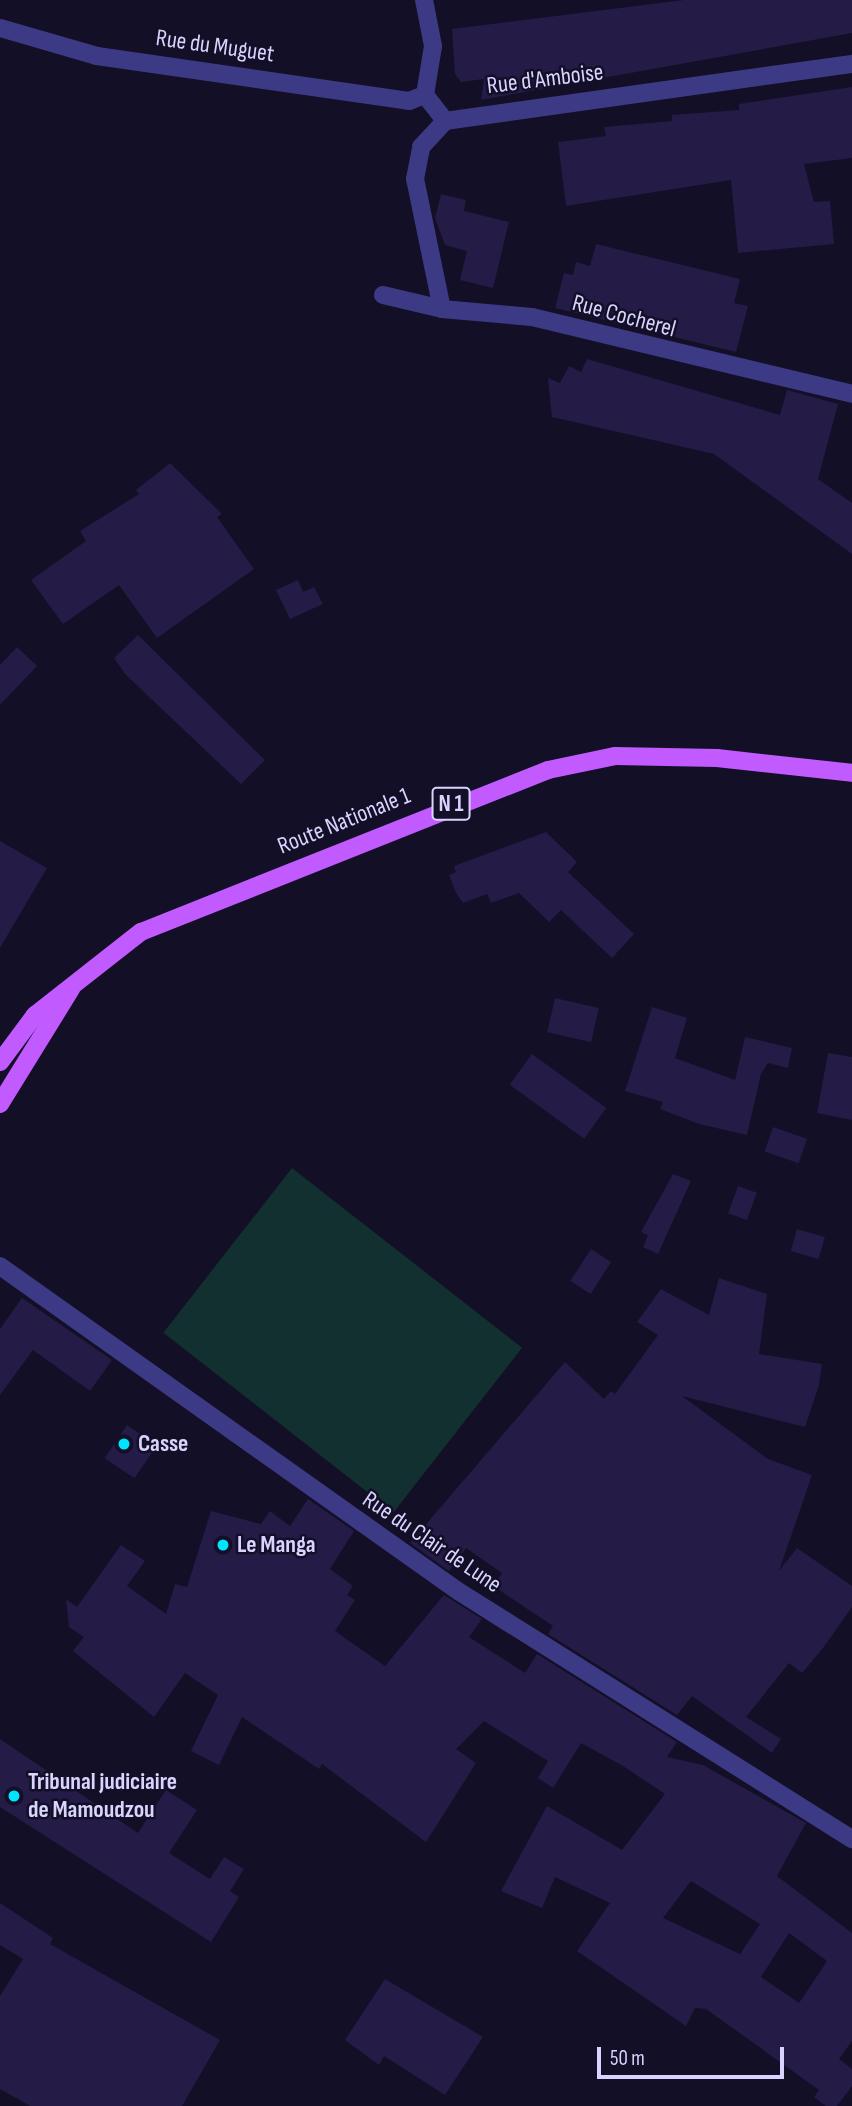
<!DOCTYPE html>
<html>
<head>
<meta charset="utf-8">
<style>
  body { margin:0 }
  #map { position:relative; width:852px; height:2106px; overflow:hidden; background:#130f26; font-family:"Sofia Sans Condensed",sans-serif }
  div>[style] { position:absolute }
  .green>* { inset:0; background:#12302f; transform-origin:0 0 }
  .building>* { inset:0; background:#241b47; transform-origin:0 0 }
  .minor>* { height:18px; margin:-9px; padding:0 9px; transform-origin:9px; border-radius:9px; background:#3d3a85 }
  .primary>* { height:18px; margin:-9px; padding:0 9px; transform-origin:9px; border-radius:9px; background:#c25bff }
  .dots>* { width:19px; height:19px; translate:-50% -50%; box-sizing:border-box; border:4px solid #130f26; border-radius:50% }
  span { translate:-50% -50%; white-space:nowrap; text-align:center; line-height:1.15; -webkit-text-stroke:5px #130f26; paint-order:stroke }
  .shield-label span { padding:2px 5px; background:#130f26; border:2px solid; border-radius:5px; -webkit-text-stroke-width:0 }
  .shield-label { font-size:23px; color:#d9d4ff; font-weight:700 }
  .street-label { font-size:24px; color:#d9d4ff }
  .poi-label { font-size:24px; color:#d9d4ff; font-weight:700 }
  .left { translate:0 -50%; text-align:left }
  .scale { position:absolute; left:597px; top:2047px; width:187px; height:32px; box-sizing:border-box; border:4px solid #d9d4ff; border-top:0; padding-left:9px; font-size:21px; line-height:24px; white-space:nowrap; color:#d9d4ff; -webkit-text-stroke:5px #130f26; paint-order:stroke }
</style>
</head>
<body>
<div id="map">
  <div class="green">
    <i style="left:292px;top:1168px;width:292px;height:209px;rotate:38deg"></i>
  </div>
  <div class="building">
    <i style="clip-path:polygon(684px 0,852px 0,852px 33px,481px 100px,484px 79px,461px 82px,455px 74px,452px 29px)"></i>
    <i style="clip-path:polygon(852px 87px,852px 158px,804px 164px,814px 202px,830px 201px,834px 244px,738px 253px,731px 180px,566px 206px,558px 142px,606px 136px,604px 127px,672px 121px,672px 115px,739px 110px,739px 104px)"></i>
    <i style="clip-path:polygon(441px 194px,466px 200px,464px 211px,509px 222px,493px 288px,460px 280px,467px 251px,445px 245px,435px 218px)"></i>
    <i style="clip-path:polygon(596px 244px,740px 279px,734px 303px,748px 306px,736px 352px,555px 308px,564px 273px,573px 275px,576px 262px,590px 266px)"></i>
    <i style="clip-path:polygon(587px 359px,780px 415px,787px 390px,838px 404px,818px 479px,852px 503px,852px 554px,714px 454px,552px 417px,548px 378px,560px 383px,569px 366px,581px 372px)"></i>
    <i style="clip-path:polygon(170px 463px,222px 514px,217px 517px,254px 569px,157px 638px,119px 585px,63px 624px,31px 580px,86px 541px,80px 531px,139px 494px,136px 490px)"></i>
    <i style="clip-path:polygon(298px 580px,303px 592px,314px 587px,323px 604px,290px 619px,276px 590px)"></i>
    <i style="clip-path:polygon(138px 635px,265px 760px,241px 784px,126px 675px,114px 658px)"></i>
    <i style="clip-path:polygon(17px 647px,37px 666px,0 705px,0 665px)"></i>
    <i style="clip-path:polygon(546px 832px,577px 862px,568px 872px,634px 934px,612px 958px,561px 910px,549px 922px,519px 893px,491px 903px,487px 894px,463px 903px,456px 893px,449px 875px,456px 872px,454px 866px)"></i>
    <i style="clip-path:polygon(0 841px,47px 868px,0 948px)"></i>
    <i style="left:555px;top:998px;width:45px;height:35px;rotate:13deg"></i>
    <i style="clip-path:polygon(652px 1007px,687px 1018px,675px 1058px,735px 1080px,745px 1037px,792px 1048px,788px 1068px,768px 1063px,761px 1074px,747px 1135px,699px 1124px,660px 1109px,663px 1102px,625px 1091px)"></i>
    <i style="clip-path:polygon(828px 1053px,852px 1057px,852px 1120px,817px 1113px)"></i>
    <i style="left:532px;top:1054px;width:92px;height:38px;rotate:36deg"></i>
    <i style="left:773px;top:1127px;width:36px;height:26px;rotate:19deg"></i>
    <i style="clip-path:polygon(673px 1174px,691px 1181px,658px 1254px,643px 1247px,648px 1235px,641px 1232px)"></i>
    <i style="left:738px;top:1186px;width:20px;height:29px;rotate:20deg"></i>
    <i style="left:797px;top:1229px;width:29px;height:23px;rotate:16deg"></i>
    <i style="left:591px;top:1249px;width:24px;height:38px;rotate:33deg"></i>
    <i style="clip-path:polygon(719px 1278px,767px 1294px,759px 1354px,822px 1364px,819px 1385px,805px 1427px,682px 1396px,768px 1459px,812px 1475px,779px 1571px,797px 1548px,852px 1586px,852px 1607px,823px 1648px,802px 1673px,789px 1663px,746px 1717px,781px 1739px,772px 1753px,692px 1696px,677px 1715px,548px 1634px,553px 1626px,493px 1586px,502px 1573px,466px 1548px,449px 1571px,410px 1543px,565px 1362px,604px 1399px,611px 1391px,615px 1394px,658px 1335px,637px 1322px,661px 1289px,709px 1315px)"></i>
    <i style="clip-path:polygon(22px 1298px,112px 1360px,90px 1391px,33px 1350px,0 1395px,0 1329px)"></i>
    <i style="left:127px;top:1425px;width:36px;height:40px;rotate:34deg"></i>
    <i style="clip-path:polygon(evenodd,308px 1499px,354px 1531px,330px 1569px,353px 1586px,347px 1595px,355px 1600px,335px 1631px,385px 1666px,444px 1595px,482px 1619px,469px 1637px,525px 1673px,537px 1654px,677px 1742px,667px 1757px,703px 1765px,806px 1823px,777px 1876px,852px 1933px,852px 2041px,839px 2059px,852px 2069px,852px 2086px,837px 2106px,826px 2106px,814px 2097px,819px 2090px,706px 2009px,695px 2008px,686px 2026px,577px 1951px,610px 1903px,555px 1877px,542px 1908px,501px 1891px,547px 1806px,622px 1850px,665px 1794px,623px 1766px,581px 1743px,553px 1788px,538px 1778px,548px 1761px,484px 1721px,456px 1749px,476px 1763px,426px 1842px,322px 1764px,319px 1769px,242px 1717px,219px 1765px,191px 1751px,218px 1695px,185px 1673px,154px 1717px,73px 1651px,84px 1637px,69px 1627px,66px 1599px,77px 1607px,121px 1545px,145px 1561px,127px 1586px,166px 1614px,175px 1584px,187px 1587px,211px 1511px,261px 1524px,270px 1511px,290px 1526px,308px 1499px,691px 1881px,760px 1924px,740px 1954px,663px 1918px,691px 1881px,308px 1499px,789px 1933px,827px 1961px,799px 2003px,761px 1977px,789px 1933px)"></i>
    <i style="clip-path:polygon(0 1739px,138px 1833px,166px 1790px,197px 1810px,169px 1853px,210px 1879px,224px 1857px,244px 1869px,230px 1891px,239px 1897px,211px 1942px,0 1807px)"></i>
    <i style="clip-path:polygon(0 1903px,53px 1938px,50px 1944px,220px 2040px,182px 2106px,30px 2106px,0 2089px,0 1996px,23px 1959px,0 1945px)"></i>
    <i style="clip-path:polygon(385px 1979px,483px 2037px,445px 2095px,384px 2056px,379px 2065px,345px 2040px)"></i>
  </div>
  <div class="minor">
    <i style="left:424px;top:0;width:47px;rotate:78.9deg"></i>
    <i style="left:433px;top:46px;width:50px;rotate:99.3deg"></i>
    <i style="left:425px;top:95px;width:33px;rotate:52deg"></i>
    <i style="left:0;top:28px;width:101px;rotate:16.1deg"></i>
    <i style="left:97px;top:56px;width:315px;rotate:8.2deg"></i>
    <i style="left:409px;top:101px;width:17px;rotate:-21deg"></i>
    <i style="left:383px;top:295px;width:61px;rotate:13.3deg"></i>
    <i style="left:442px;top:309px;width:90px;rotate:5.1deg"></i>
    <i style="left:532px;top:317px;width:329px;rotate:13.5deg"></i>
    <i style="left:442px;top:309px;width:133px;rotate:-101.7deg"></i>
    <i style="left:415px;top:179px;width:33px;rotate:-79deg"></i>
    <i style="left:421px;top:147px;width:35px;rotate:-47deg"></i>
    <i style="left:445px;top:121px;width:411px;rotate:-8deg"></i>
    <i style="left:0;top:1266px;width:562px;rotate:35.36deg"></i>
    <i style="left:458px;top:1591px;width:466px;rotate:32.2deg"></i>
  </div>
  <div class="primary">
    <i style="left:0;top:1062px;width:59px;rotate:-53.3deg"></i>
    <i style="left:35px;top:1015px;width:135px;rotate:-38.1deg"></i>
    <i style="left:141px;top:932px;width:438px;rotate:-21.7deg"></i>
    <i style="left:548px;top:770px;width:68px;rotate:-11.8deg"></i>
    <i style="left:615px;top:756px;width:102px;rotate:1.1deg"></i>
    <i style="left:717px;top:758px;width:136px;rotate:6.3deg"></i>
    <i style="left:0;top:1104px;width:135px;rotate:-58.3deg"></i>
  </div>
  <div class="dots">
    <i style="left:124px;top:1444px;background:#00e5ff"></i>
    <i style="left:223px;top:1545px;background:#00e5ff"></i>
    <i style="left:14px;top:1796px;background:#00e5ff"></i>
  </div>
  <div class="shield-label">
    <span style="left:451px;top:804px">N 1</span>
  </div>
  <div class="street-label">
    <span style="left:215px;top:46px;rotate:8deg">Rue du Muguet</span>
    <span style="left:545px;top:79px;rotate:-7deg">Rue d'Amboise</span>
    <span style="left:624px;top:316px;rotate:15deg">Rue Cocherel</span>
    <span style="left:344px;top:821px;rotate:-22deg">Route Nationale 1</span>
    <span style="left:432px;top:1542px;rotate:34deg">Rue du Clair de Lune</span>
  </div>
  <div class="poi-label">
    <span class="left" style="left:138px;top:1444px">Casse</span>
    <span class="left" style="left:237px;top:1545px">Le Manga</span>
    <span class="left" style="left:28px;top:1796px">Tribunal judiciaire<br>de Mamoudzou</span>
  </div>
  <div class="scale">50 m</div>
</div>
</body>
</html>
